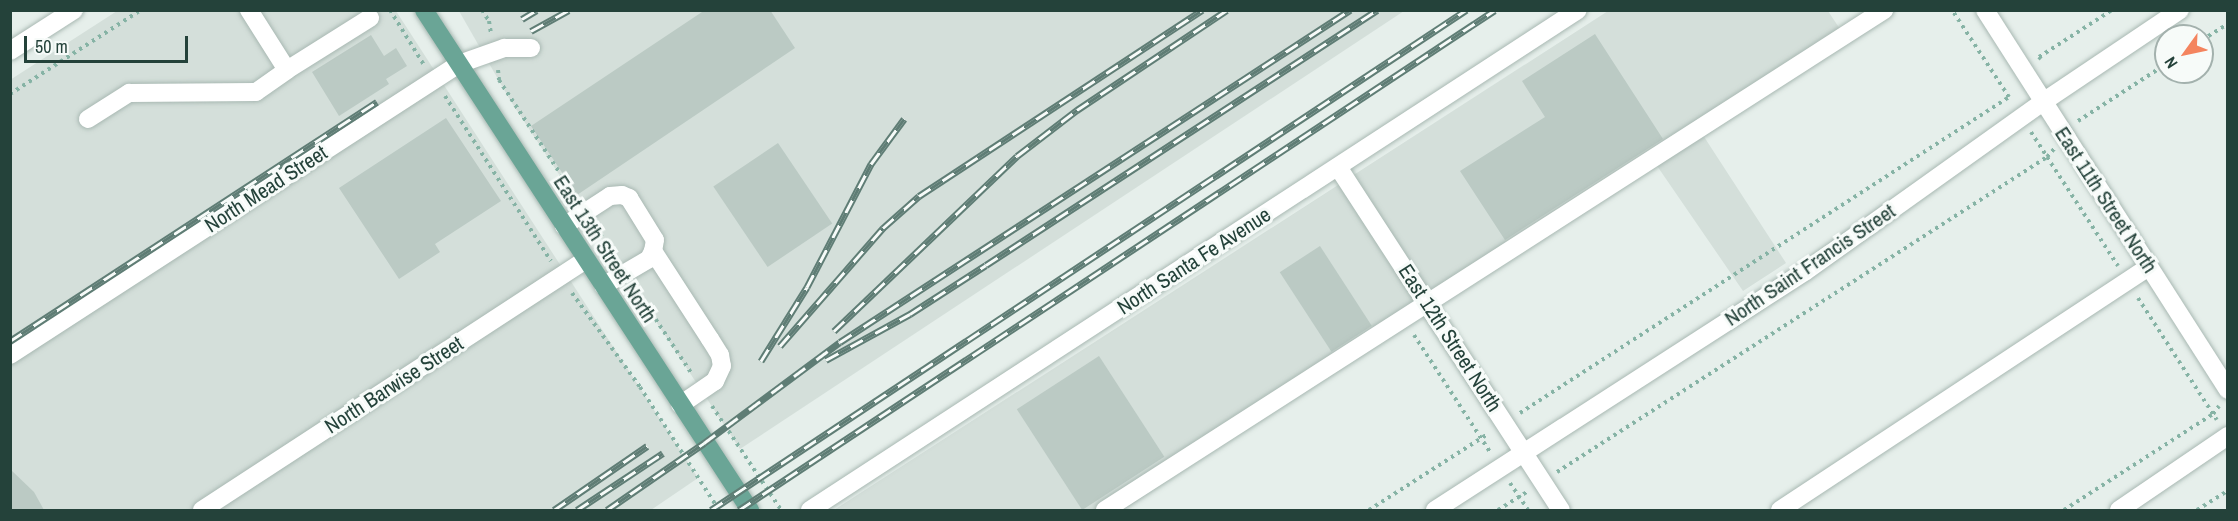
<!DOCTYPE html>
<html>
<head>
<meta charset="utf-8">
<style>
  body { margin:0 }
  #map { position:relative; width:2238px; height:521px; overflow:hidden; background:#e6efeb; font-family:"Archivo Narrow",sans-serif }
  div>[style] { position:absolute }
  .built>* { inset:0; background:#d4dfda }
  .building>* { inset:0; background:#bbcac4; transform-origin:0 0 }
  .path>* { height:4px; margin-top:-2px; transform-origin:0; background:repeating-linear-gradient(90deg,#86b3a5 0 3px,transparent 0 7.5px) }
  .roads { filter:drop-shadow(0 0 2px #a8b8b2) drop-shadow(0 0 2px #a8b8b2) }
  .minor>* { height:18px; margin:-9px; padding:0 9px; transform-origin:9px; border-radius:9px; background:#fff }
  .major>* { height:18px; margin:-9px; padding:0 9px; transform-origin:9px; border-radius:9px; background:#6aa596 }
  .rail>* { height:7px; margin-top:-3.5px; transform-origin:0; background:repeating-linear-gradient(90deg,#f7fbf9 0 14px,#5f7d75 0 28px); box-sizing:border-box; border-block:2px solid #5f7d75 }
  span { translate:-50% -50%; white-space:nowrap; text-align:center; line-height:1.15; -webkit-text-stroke:6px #f7fbf9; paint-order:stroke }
  .street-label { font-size:21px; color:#24423a }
  .frame { position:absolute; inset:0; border:12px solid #24423a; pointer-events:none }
  .north { position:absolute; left:2154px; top:24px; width:60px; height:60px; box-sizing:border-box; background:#f7fbf9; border:2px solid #a3b1ad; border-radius:50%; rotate:237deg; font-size:16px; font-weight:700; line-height:24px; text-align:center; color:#24423a }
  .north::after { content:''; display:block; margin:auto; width:21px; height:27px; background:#f4845f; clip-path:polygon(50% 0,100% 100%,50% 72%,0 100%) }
  .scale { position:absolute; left:24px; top:36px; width:164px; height:27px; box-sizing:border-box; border:3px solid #24423a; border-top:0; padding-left:8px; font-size:18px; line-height:21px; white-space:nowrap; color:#24423a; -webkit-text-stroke:4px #f7fbf9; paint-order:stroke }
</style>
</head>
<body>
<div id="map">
  <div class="built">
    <i style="clip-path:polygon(117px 11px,396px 11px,698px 478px,651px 510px,11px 510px,10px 80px)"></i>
    <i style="clip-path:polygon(459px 11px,1404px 11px,740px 449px,510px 100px)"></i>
    <i style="clip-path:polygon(1608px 11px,1828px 11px,1842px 32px,1699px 129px,1786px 263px,1743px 291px,1653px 160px,1123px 510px,834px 510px)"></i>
  </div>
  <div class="building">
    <i style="clip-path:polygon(705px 10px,770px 10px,795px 48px,577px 195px,531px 126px)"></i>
    <i style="clip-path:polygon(1595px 34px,1663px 139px,1505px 240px,1460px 171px,1545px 117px,1522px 81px)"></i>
    <i style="clip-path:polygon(371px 35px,384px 56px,396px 48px,407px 66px,386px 79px,389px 84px,339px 116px,312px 72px)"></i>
    <i style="clip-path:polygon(446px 118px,501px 201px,435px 244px,440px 252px,399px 279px,339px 188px)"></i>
    <i style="left:778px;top:143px;width:97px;height:78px;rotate:56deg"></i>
    <i style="left:1320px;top:246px;width:95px;height:48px;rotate:57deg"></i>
    <i style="left:1099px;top:356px;width:120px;height:98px;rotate:57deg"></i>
    <i style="clip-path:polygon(10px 469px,34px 492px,44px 510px,10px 510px)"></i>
  </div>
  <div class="path">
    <i style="left:390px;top:10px;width:65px;rotate:58.3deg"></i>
    <i style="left:482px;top:10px;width:13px;rotate:58deg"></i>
    <i style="left:489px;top:21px;width:13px;rotate:81deg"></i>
    <i style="left:2202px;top:40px;width:31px;rotate:-32deg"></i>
    <i style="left:2041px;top:59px;width:3px;rotate:-135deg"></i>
    <i style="left:2039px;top:57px;width:87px;rotate:-32.8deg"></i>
    <i style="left:498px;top:70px;width:10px;rotate:84deg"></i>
    <i style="left:499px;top:80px;width:139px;rotate:56.8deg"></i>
    <i style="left:10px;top:94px;width:156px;rotate:-32.7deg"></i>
    <i style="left:445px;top:96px;width:196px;rotate:57.3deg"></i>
    <i style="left:2078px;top:121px;width:105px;rotate:-32.9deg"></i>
    <i style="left:2031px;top:132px;width:30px;rotate:57deg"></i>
    <i style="left:2047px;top:157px;width:11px;rotate:-49deg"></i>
    <i style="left:596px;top:228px;width:34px;rotate:56deg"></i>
    <i style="left:635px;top:288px;width:103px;rotate:56.5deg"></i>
    <i style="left:572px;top:293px;width:116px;rotate:54.1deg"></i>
    <i style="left:640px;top:387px;width:146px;rotate:57.3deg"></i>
    <i style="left:2138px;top:298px;width:145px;rotate:57.1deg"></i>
    <i style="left:1414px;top:335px;width:140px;rotate:57deg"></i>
    <i style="left:712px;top:406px;width:125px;rotate:56.4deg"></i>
    <i style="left:1520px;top:413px;width:582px;rotate:-32.87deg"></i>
    <i style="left:2009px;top:97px;width:104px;rotate:-123.2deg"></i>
    <i style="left:1557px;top:472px;width:583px;rotate:-32.74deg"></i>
    <i style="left:2047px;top:157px;width:130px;rotate:56.9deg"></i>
    <i style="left:1510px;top:483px;width:32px;rotate:56deg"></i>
    <i style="left:1369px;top:510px;width:141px;rotate:-32.6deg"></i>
    <i style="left:1498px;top:510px;width:36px;rotate:-32deg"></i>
    <i style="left:2064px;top:510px;width:177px;rotate:-32.8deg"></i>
    <i style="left:2213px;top:414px;width:10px;rotate:-53deg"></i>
    <i style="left:2197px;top:510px;width:36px;rotate:-32deg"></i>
  </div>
  <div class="roads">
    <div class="minor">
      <i style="left:249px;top:10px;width:71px;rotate:57.7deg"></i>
      <i style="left:287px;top:70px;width:98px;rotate:-32.1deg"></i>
      <i style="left:1985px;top:10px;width:451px;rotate:57.4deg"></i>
      <i style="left:10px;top:51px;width:76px;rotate:-32.6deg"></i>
      <i style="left:88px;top:119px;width:49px;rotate:-32.4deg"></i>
      <i style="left:129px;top:93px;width:127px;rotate:-0.5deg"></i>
      <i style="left:256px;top:92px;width:38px;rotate:-35deg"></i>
      <i style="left:1338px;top:167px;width:409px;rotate:57deg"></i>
      <i style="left:564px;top:226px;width:55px;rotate:-33.1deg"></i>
      <i style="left:610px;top:196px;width:12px;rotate:-5deg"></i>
      <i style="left:622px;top:195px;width:8px;rotate:23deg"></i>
      <i style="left:629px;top:198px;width:49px;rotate:58.2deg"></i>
      <i style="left:655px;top:240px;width:11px;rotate:100deg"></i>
      <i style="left:653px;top:251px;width:9px;rotate:117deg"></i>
      <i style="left:649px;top:259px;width:53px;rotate:149.6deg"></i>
      <i style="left:653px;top:251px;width:105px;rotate:57.1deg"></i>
      <i style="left:710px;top:339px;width:19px;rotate:58deg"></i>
      <i style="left:720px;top:355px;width:11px;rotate:80deg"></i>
      <i style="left:722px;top:366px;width:17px;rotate:115deg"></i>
      <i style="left:715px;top:381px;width:42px;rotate:145.6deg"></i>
      <i style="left:10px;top:355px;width:535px;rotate:-32.95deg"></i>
      <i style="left:459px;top:64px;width:48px;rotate:-19.6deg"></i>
      <i style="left:504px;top:48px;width:27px"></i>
      <i style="left:202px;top:510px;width:458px;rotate:-33.1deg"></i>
      <i style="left:810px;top:510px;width:916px;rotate:-33.07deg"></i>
      <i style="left:1105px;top:510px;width:926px;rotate:-32.69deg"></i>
      <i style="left:1435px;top:510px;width:441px;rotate:-32.8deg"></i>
      <i style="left:1806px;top:271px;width:291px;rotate:-35.5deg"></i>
      <i style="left:2043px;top:102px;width:165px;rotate:-33.9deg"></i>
      <i style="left:1780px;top:510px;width:442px;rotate:-33.4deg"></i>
      <i style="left:2119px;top:510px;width:132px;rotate:-34.2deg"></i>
    </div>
    <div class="major">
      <i style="left:424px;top:10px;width:597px;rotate:56.9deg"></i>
    </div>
  </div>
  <div class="rail">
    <i style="left:522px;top:19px;width:17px;rotate:-31deg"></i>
    <i style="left:531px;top:31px;width:43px;rotate:-28.9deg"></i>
    <i style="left:834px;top:331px;width:253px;rotate:-43.7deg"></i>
    <i style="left:1017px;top:156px;width:76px;rotate:-37.5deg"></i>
    <i style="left:1077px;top:110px;width:180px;rotate:-33.7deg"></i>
    <i style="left:10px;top:341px;width:438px;rotate:-33.1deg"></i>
    <i style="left:780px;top:346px;width:157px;rotate:-48.9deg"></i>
    <i style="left:883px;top:228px;width:48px;rotate:-41.6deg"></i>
    <i style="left:919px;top:196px;width:339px;rotate:-33.3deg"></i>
    <i style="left:826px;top:360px;width:96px;rotate:-28.7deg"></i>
    <i style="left:910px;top:314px;width:90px;rotate:-32.8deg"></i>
    <i style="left:986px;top:265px;width:467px;rotate:-33.1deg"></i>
    <i style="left:761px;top:361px;width:87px;rotate:-58.1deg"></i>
    <i style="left:807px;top:287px;width:139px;rotate:-62.5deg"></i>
    <i style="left:871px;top:164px;width:56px;rotate:-53.7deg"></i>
    <i style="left:554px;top:510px;width:113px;rotate:-34.5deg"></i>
    <i style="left:577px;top:510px;width:103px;rotate:-33.5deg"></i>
    <i style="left:607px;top:510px;width:118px;rotate:-34.6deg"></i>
    <i style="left:704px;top:443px;width:169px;rotate:-36.6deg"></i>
    <i style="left:840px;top:342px;width:609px;rotate:-33.06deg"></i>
    <i style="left:711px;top:510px;width:906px;rotate:-33.51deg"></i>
    <i style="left:739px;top:510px;width:906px;rotate:-33.48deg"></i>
  </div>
  <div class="street-label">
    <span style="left:266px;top:189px;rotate:-33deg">North Mead Street</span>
    <span style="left:2106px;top:200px;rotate:57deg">East 11th Street North</span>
    <span style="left:605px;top:249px;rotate:57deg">East 13th Street North</span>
    <span style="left:1194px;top:261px;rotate:-33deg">North Santa Fe Avenue</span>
    <span style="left:1810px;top:265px;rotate:-34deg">North Saint Francis Street</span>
    <span style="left:1450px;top:338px;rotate:57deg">East 12th Street North</span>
    <span style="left:394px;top:385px;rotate:-33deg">North Barwise Street</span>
  </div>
  <div class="frame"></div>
  <div class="north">N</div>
  <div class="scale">50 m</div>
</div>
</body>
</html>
